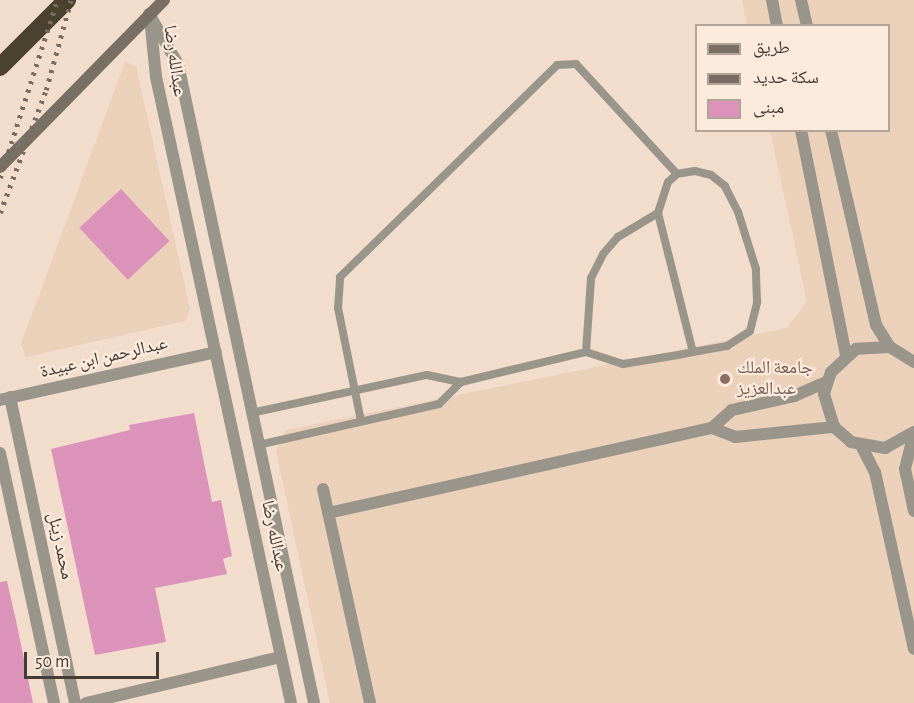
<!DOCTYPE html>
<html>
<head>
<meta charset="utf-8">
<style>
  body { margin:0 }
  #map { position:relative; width:914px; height:703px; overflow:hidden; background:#f2dccc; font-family:"Alegreya Sans","Noto Naskh Arabic",sans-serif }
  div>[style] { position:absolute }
  .built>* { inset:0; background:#ebd0ba }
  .building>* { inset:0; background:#db93ba; transform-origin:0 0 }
  .service>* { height:8px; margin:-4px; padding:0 4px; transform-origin:4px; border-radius:4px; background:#99958b }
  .minor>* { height:12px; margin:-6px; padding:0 6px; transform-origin:6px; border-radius:6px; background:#99958b }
  .tertiary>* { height:12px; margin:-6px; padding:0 6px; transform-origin:6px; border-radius:6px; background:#99958b }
  .secondary>* { height:12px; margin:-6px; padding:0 6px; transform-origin:6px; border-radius:6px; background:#777063 }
  .motorway>* { height:18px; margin:-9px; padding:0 9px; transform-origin:9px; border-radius:9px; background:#4a412e }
  .rail>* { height:4.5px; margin-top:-2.25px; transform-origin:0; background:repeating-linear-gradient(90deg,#786b62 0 3px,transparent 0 9px) }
  .dots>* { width:16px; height:16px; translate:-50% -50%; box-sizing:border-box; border:3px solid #fceadd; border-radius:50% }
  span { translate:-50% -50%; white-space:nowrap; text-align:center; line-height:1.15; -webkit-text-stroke:4.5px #fceadd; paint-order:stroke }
  .street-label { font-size:18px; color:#443b34 }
  .education-label { font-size:18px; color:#785e54 }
  .left { translate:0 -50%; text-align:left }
  .legend { position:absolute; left:695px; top:24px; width:195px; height:108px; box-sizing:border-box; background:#fceadd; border:2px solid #b2a499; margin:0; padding:8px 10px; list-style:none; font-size:18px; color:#443b34 }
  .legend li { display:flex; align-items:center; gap:12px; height:30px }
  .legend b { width:30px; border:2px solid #b2a499 }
  .scale { position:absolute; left:24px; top:652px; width:135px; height:27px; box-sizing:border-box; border:3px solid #443b34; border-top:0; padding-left:8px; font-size:18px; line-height:21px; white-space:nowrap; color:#443b34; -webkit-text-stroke:4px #fceadd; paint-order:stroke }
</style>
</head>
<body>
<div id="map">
  <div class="built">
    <i style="clip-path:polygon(742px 0,914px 0,914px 703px,330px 703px,276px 451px,286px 430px,787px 328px,807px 301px,770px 131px,888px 130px,888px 26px,747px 25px)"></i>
    <i style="clip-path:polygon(125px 62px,136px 66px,190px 309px,185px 321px,26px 357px,21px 344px)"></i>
  </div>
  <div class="building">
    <i style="left:121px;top:189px;width:71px;height:57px;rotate:47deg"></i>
    <i style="clip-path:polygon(194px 413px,212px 502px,221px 500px,232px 556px,223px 559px,227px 574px,155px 588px,166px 642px,95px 655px,51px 449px,130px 430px,129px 425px)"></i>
    <i style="clip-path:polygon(7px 581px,17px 625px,33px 703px,0 703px,0 582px)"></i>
  </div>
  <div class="service">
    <i style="left:586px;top:352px;width:39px;rotate:18deg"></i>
    <i style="left:623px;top:364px;width:56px;rotate:-9.3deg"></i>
    <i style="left:678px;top:355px;width:15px;rotate:-11deg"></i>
    <i style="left:693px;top:352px;width:35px;rotate:-10deg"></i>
    <i style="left:727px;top:346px;width:27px;rotate:-33deg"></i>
    <i style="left:750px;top:331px;width:30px;rotate:-76deg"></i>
    <i style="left:757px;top:302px;width:33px;rotate:-92deg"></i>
    <i style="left:756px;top:269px;width:60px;rotate:-107.5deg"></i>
    <i style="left:738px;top:212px;width:29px;rotate:-117deg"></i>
    <i style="left:725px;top:186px;width:18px;rotate:-142deg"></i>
    <i style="left:711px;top:175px;width:16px;rotate:-166deg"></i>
    <i style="left:695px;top:171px;width:18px;rotate:171deg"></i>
    <i style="left:677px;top:174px;width:12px;rotate:138deg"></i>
    <i style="left:668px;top:182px;width:33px;rotate:108deg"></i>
    <i style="left:658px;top:213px;width:143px;rotate:75.9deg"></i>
    <i style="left:461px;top:382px;width:129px;rotate:-13.5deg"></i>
    <i style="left:586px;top:352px;width:74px;rotate:-86.1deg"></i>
    <i style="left:591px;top:278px;width:27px;rotate:-63deg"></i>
    <i style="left:603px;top:254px;width:23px;rotate:-49deg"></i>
    <i style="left:618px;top:237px;width:47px;rotate:-31deg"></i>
    <i style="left:251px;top:413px;width:180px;rotate:-12.2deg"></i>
    <i style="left:427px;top:375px;width:35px;rotate:12deg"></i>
    <i style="left:461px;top:382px;width:31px;rotate:135deg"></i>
    <i style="left:439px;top:404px;width:186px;rotate:167.2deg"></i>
    <i style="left:361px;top:421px;width:115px;rotate:-101.5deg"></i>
    <i style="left:338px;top:308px;width:31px;rotate:-86deg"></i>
    <i style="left:340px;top:277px;width:303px;rotate:-44.3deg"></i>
    <i style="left:557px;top:65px;width:19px;rotate:-3deg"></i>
    <i style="left:576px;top:64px;width:149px;rotate:47.4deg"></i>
  </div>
  <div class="minor">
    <i style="left:772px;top:0;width:26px;rotate:79deg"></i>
    <i style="left:801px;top:0;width:27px;rotate:77deg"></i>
    <i style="left:801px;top:130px;width:229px;rotate:78.7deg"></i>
    <i style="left:831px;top:130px;width:200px;rotate:77deg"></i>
    <i style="left:876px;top:325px;width:26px;rotate:58deg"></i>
    <i style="left:914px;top:362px;width:28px;rotate:-148deg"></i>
    <i style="left:890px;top:347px;width:34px;rotate:177deg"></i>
    <i style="left:856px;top:349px;width:34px;rotate:137deg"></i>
    <i style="left:831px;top:372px;width:23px;rotate:108deg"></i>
    <i style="left:824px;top:394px;width:34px;rotate:73deg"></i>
    <i style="left:834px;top:427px;width:23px;rotate:41deg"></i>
    <i style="left:851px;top:442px;width:35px;rotate:10deg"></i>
    <i style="left:885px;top:448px;width:33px;rotate:-29deg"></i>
    <i style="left:826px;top:382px;width:34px;rotate:156deg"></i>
    <i style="left:795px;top:396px;width:65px;rotate:167.5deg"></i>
    <i style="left:732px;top:410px;width:27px;rotate:138deg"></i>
    <i style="left:712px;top:428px;width:25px;rotate:21deg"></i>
    <i style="left:735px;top:437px;width:100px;rotate:-5.8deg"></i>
    <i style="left:10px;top:397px;width:313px;rotate:78deg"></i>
    <i style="left:0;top:400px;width:221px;rotate:-12.5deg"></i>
    <i style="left:914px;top:433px;width:37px;rotate:104deg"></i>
    <i style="left:905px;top:469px;width:43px;rotate:77.9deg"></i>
    <i style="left:862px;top:447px;width:28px;rotate:63deg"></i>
    <i style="left:875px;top:472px;width:181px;rotate:77.6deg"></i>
    <i style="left:0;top:453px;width:256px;rotate:77.8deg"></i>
    <i style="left:323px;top:489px;width:219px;rotate:77.6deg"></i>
    <i style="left:328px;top:513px;width:393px;rotate:-12.5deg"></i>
    <i style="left:86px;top:703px;width:200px;rotate:-13.3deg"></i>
  </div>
  <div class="tertiary">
    <i style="left:149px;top:14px;width:58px;rotate:59.9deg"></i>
    <i style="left:178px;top:64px;width:653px;rotate:77.98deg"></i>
    <i style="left:150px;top:18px;width:59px;rotate:84.2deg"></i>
    <i style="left:156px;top:77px;width:640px;rotate:77.83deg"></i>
  </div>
  <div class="secondary">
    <i style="left:0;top:167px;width:234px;rotate:-45.5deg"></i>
  </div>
  <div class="motorway">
    <i style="left:0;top:67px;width:95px;rotate:-45deg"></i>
  </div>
  <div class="rail">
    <i style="left:0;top:178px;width:187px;rotate:-72.2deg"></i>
    <i style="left:0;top:213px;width:131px;rotate:-69.5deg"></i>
    <i style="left:46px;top:90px;width:93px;rotate:-74.5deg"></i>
  </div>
  <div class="dots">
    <i style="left:725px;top:379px;background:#8d6e63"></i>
  </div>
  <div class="street-label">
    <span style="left:174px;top:61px;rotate:82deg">عبدالله رضا</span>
    <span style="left:104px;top:358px;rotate:-13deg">عبدالرحمن ابن عبيدة</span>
    <span style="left:274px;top:536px;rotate:78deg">عبدالله رضا</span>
    <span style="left:60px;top:546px;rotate:78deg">محمد زينل</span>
  </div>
  <div class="education-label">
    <span class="left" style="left:737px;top:379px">جامعة الملك<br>عبدالعزيز</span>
  </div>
  <ul class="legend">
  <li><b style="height:8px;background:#777063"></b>طريق</li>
  <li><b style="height:8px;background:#786b62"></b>سكة حديد</li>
  <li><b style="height:16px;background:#db93ba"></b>مبنى</li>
  </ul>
  <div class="scale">50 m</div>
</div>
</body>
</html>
